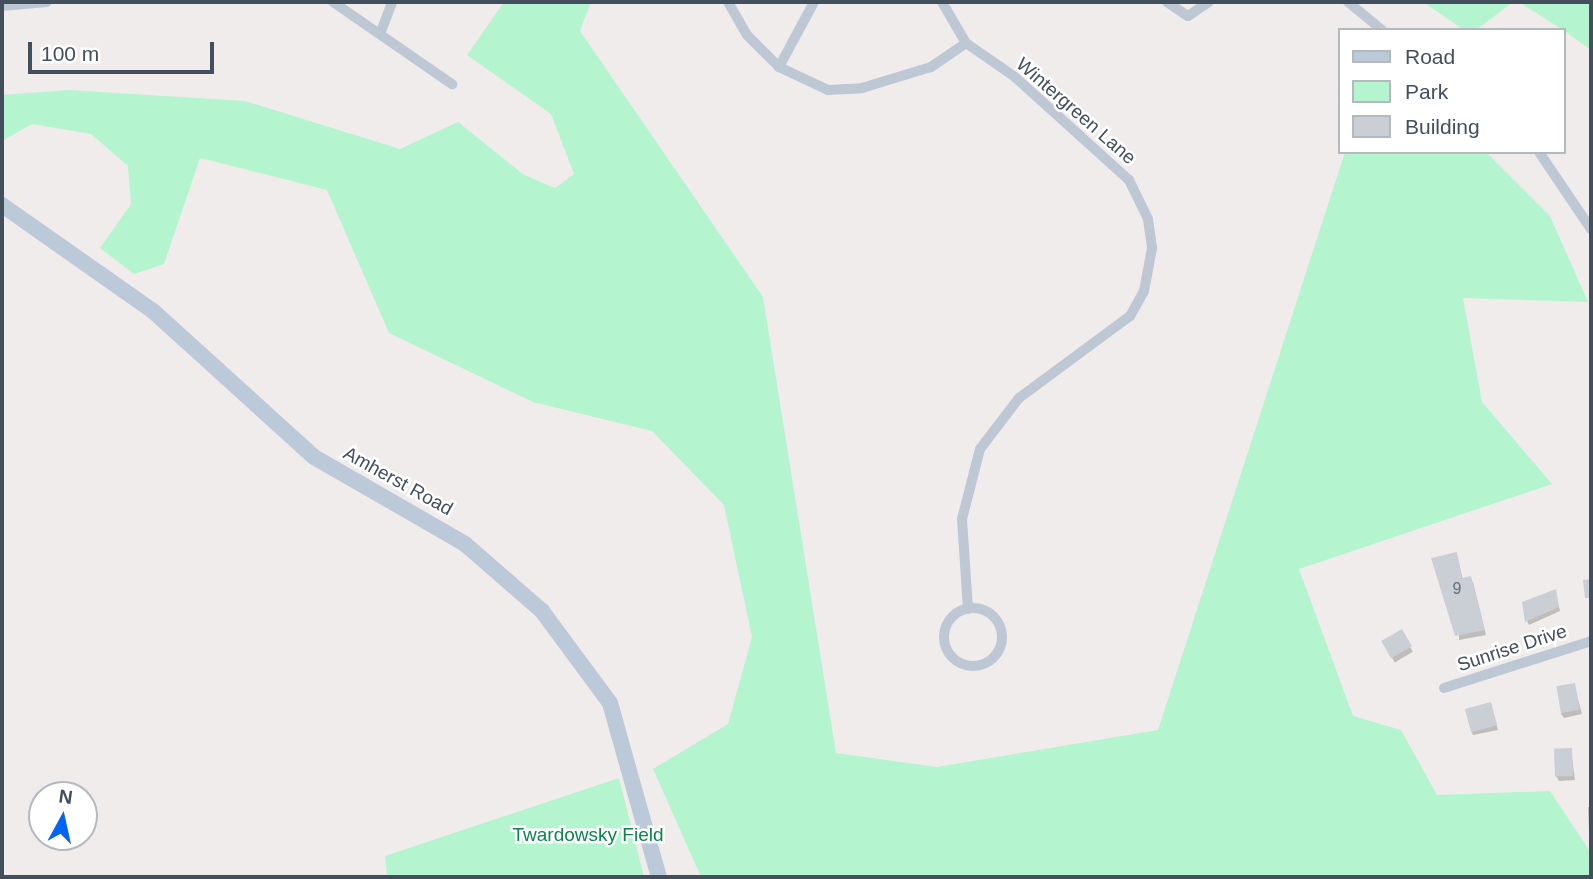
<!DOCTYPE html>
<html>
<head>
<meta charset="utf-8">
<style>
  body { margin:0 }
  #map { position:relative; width:1593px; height:879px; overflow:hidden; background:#f0ecec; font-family:Helvetica,sans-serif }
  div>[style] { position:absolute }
  .green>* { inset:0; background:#b4f4ce }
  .shadow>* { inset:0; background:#0003; transform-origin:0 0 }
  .building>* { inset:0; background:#caced5; transform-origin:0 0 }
  .street>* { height:10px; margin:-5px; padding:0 5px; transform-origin:5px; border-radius:5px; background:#bdc8d4 }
  .street>.ring { margin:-5px; padding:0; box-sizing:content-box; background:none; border:10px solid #bdc8d4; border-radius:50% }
  .secondary>* { height:16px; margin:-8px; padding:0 8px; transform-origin:8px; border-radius:8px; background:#bcc9d8 }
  span { translate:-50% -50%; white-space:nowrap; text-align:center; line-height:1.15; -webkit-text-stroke:5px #fff; paint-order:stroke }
  .number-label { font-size:16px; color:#656f7a }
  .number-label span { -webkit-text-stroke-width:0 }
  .street-label { font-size:19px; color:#434f5c }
  .park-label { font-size:19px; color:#0b854c }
  .frame { position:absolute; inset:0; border:4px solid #434f5c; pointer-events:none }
  .legend { position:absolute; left:1338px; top:28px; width:228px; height:126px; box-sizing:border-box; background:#fff; border:2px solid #b4b9be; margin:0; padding:9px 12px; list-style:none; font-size:21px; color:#434f5c }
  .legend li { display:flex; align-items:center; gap:14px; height:35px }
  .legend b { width:35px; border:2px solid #b4b9be }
  .north { position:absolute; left:28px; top:781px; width:70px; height:70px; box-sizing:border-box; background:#fff; border:2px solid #b4b9be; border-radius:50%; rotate:8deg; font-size:19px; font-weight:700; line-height:28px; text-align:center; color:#434f5c }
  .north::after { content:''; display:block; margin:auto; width:24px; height:32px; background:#0365f2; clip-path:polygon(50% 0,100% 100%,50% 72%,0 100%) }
  .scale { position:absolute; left:28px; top:42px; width:186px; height:32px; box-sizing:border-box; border:4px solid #434f5c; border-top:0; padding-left:9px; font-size:21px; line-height:24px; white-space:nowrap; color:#434f5c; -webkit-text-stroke:5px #fff; paint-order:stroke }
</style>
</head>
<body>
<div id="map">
  <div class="green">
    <i style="clip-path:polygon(504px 2px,591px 2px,580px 31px,763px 297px,836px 753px,937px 767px,1158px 730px,1345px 152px,1486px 152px,1550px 216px,1588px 302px,1463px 298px,1482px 402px,1552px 484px,1299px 569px,1353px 716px,1401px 730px,1437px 795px,1550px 791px,1591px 853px,1591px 877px,701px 877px,653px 769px,728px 724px,752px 637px,724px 505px,652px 431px,533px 402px,389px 333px,327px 190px,200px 158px,164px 264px,134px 274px,100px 248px,131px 204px,128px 166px,91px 134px,32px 124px,2px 141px,2px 95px,68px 90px,245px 101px,400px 149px,458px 122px,524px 175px,555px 188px,574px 174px,551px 114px,467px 55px)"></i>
    <i style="clip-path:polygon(1423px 2px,1513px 2px,1476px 30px,1464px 30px)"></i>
    <i style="clip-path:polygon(1519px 2px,1591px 2px,1591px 50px,1563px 30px)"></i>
    <i style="clip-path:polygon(619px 778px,644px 877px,387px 877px,385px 856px)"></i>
  </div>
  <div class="shadow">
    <i style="clip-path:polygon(1458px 559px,1463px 580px,1473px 582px,1486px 635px,1459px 640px)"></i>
    <i style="clip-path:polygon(1555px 591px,1560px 611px,1529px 625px,1527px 621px)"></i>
    <i style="left:1401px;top:632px;width:23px;height:21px;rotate:59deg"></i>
    <i style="clip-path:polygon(1574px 685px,1582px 714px,1564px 718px,1561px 714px)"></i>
    <i style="clip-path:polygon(1490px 704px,1498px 730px,1473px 735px,1471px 731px)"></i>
    <i style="clip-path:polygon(1571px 750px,1575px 780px,1559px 781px,1556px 776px)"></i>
    <i style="clip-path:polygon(1588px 807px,1591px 807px,1591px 836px,1589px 832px)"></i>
  </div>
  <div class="building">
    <i style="clip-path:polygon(1457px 552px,1462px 578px,1471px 576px,1485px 630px,1455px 636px,1431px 558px)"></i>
    <i style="clip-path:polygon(1591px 579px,1591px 598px,1585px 598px,1583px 580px)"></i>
    <i style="clip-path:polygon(1556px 589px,1559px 607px,1525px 622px,1522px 602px)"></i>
    <i style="left:1402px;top:629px;width:20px;height:24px;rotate:60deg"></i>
    <i style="left:1575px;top:683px;width:27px;height:19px;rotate:80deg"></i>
    <i style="left:1491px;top:702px;width:24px;height:27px;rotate:75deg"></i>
    <i style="left:1572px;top:748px;width:28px;height:18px;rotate:88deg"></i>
  </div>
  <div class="street">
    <i style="left:333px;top:2px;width:145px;rotate:34.6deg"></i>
    <i style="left:728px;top:2px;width:38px;rotate:60deg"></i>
    <i style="left:747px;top:35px;width:45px;rotate:45deg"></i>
    <i style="left:779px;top:67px;width:54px;rotate:25.1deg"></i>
    <i style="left:828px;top:90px;width:34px;rotate:-3deg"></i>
    <i style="left:862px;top:88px;width:72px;rotate:-16.9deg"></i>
    <i style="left:931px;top:67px;width:42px;rotate:-34.4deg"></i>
    <i style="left:942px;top:2px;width:48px;rotate:59.7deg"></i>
    <i style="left:966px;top:43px;width:60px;rotate:34.8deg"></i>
    <i style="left:1015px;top:77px;width:154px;rotate:42.1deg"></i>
    <i style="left:1129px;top:180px;width:43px;rotate:64deg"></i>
    <i style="left:1148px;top:219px;width:29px;rotate:82deg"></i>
    <i style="left:1152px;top:248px;width:44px;rotate:100.5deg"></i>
    <i style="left:1144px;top:291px;width:29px;rotate:119deg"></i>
    <i style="left:1130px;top:316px;width:138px;rotate:143.5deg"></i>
    <i style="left:1019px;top:398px;width:64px;rotate:127.4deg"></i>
    <i style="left:980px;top:449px;width:72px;rotate:104.4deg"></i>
    <i style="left:962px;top:519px;width:90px;rotate:86.2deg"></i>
    <i style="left:1167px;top:2px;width:25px;rotate:34deg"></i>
    <i style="left:1188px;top:16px;width:25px;rotate:-34deg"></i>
    <i style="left:1348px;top:2px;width:44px;rotate:39.5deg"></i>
    <i style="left:2px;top:6px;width:45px;rotate:-5.1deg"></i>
    <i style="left:380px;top:34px;width:34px;rotate:-69deg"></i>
    <i style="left:779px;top:67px;width:74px;rotate:-61.7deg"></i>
    <i style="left:1539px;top:152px;width:93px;rotate:56deg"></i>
    <i class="ring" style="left:944px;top:608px;width:48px;height:48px"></i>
    <i style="left:1444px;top:688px;width:154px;rotate:-17.7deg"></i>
  </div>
  <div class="secondary">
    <i style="left:2px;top:205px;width:184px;rotate:35.1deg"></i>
    <i style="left:153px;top:311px;width:217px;rotate:42.2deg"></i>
    <i style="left:314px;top:457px;width:174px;rotate:29.9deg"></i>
    <i style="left:465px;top:544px;width:102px;rotate:41deg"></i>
    <i style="left:542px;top:611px;width:114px;rotate:53.5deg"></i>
    <i style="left:610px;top:703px;width:181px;rotate:74.3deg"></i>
  </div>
  <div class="number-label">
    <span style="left:1457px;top:589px">9</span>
  </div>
  <div class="street-label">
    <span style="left:1076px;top:111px;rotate:41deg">Wintergreen Lane</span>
    <span style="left:398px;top:481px;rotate:29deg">Amherst Road</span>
    <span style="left:1512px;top:648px;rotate:-18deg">Sunrise Drive</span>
  </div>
  <div class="park-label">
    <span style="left:588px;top:835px">Twardowsky Field</span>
  </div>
  <div class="frame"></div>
  <ul class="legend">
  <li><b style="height:9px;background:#bcc9d8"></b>Road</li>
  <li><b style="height:19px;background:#b4f4ce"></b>Park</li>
  <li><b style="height:19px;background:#caced5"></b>Building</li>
  </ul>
  <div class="north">N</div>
  <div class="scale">100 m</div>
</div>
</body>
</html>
